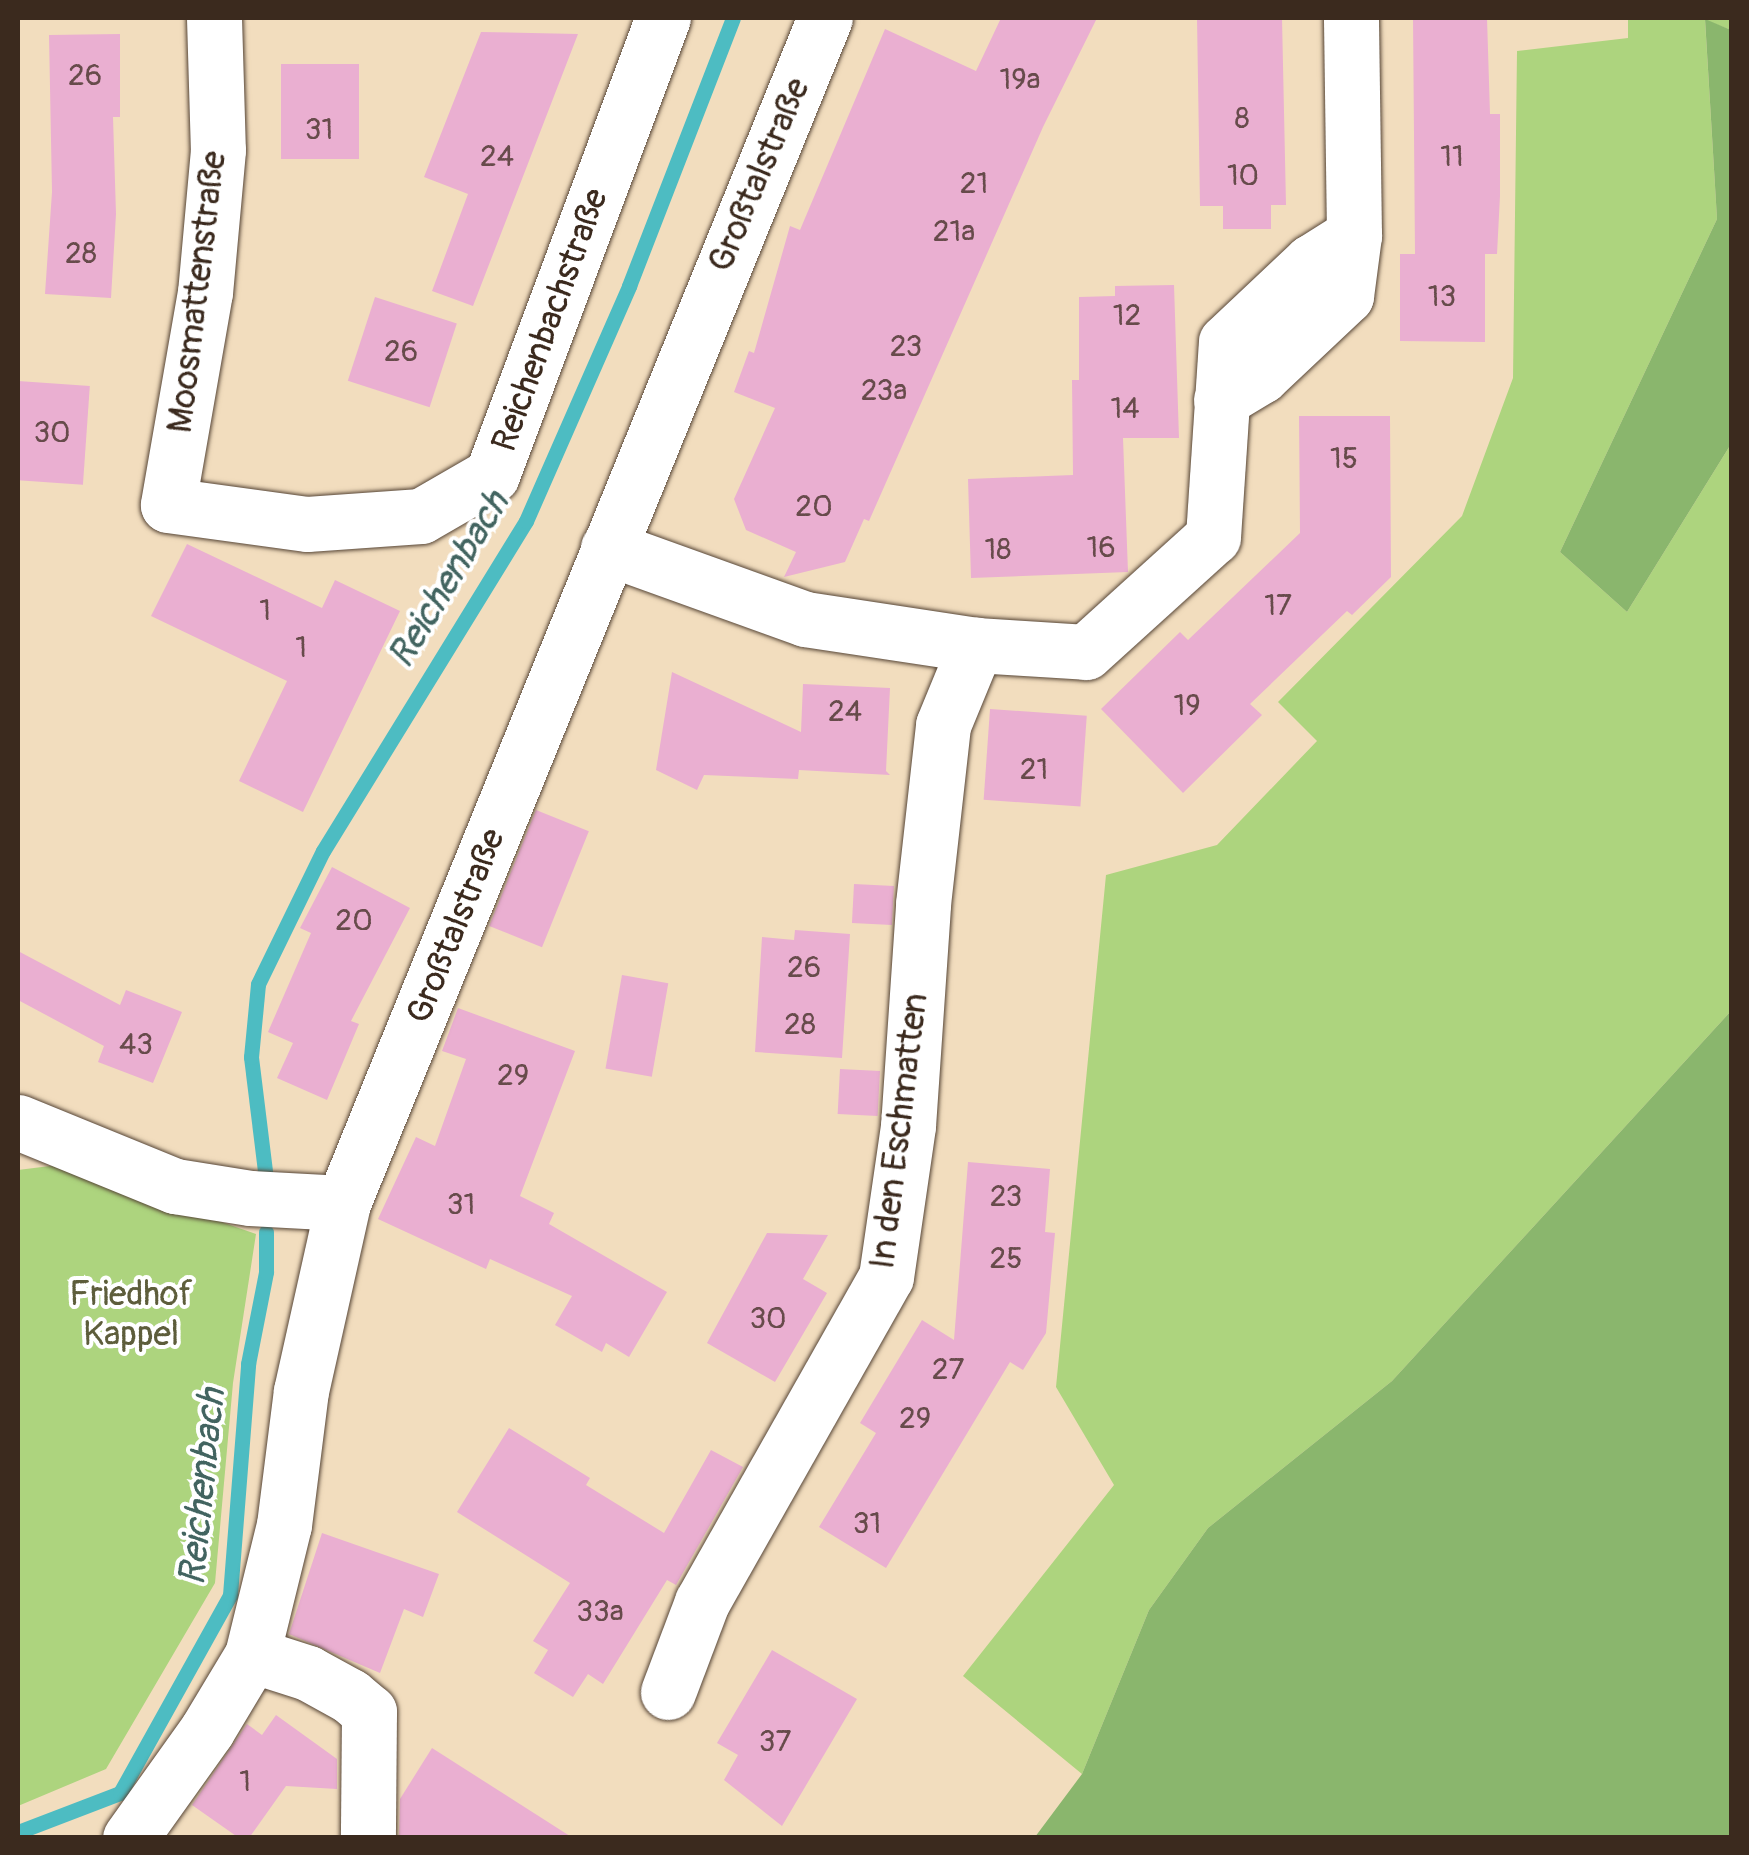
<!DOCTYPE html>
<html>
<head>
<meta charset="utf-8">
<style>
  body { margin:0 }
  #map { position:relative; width:1749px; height:1855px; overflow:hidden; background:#f2ddbe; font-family:Pangolin,sans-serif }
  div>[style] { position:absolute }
  .green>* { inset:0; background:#add47e }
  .forest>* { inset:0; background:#8ab66d }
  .stream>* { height:15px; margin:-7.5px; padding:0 7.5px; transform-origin:7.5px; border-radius:7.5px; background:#4dbcc2 }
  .building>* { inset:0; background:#eaafd1; transform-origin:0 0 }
  .roads { filter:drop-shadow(0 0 2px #564536) drop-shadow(0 0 2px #564536) }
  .minor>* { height:55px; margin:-27.5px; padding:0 27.5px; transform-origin:27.5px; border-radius:27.5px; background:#fff }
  span { translate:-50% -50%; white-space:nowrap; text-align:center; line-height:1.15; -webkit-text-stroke:8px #fff; paint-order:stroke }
  .number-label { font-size:30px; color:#674b4b }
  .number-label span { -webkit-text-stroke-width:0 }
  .street-label { font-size:35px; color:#3b2a1e }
  .park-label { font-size:35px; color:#5d5d3b }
  .water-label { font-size:38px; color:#426460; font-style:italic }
  .frame { position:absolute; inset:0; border:20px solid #3b2a1e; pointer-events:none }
</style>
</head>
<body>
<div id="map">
  <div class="green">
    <i style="clip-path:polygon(1628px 18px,1731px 18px,1731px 30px,1705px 20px,1717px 219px,1560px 552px,1627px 612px,1731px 444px,1731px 1011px,1392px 1381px,1208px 1528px,1149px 1610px,1082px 1774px,963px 1676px,1114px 1485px,1056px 1387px,1106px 875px,1217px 845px,1317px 741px,1278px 702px,1462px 516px,1513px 378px,1517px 51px,1628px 38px)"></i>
    <i style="clip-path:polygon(58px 1165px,256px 1234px,233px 1383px,215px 1583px,106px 1769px,18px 1806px,18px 1170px)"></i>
  </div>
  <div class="forest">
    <i style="clip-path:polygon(1705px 19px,1731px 30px,1731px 444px,1627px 612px,1560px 552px,1717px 219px)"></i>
    <i style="clip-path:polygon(1731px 1011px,1731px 1837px,1035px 1837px,1082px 1774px,1149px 1610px,1208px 1528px,1392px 1381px)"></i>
  </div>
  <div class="stream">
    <i style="left:265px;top:1171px;width:115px;rotate:-97deg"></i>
    <i style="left:251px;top:1057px;width:73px;rotate:-84.5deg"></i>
    <i style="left:258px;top:984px;width:148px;rotate:-64deg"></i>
    <i style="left:323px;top:851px;width:387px;rotate:-58.4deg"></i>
    <i style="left:526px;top:521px;width:257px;rotate:-66.3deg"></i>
    <i style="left:629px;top:286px;width:287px;rotate:-68.8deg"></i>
    <i style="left:18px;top:1832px;width:109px;rotate:-20.9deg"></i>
    <i style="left:120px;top:1793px;width:227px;rotate:-60.9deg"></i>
    <i style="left:230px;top:1595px;width:232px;rotate:-85.5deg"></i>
    <i style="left:248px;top:1364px;width:94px;rotate:-78.9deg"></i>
    <i style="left:266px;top:1272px;width:40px;rotate:-90deg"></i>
  </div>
  <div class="building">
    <i style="clip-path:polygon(1001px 18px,1097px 18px,1043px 127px,869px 521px,864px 519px,845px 562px,784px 577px,796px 552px,746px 530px,734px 499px,775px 408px,734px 392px,749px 351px,754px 353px,790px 226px,800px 230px,885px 29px,976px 71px)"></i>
    <i style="clip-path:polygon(1197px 18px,1282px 18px,1286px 205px,1271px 205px,1271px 229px,1223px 229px,1223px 206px,1200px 206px)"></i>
    <i style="clip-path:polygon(1413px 18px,1487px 18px,1490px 114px,1500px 114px,1500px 196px,1497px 254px,1485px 254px,1485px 342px,1400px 341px,1400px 254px,1415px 254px)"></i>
    <i style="clip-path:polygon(481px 32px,578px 34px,473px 306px,432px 291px,468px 194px,424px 177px)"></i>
    <i style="clip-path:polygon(120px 34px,120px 117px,113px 117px,116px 214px,111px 298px,45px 294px,52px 192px,49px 35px)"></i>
    <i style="left:281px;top:64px;width:78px;height:95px"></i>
    <i style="clip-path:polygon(1174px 285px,1179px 438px,1123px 438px,1128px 572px,971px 578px,968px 479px,1073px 475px,1072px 380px,1079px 380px,1079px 297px,1115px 296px,1115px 286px)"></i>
    <i style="left:375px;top:297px;width:86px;height:88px;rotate:18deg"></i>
    <i style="left:18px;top:381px;width:72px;height:99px;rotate:4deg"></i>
    <i style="clip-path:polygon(1299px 416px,1390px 416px,1391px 577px,1352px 615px,1347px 611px,1250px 704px,1262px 715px,1183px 793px,1101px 709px,1180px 632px,1188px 640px,1300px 533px)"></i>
    <i style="clip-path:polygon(187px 544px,322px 608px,335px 580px,400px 611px,303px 812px,239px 781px,287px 681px,151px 616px)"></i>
    <i style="clip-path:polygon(672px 672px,801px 732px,803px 684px,890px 688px,886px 771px,890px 775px,799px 770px,798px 779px,704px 775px,697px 790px,656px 770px)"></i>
    <i style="left:990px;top:709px;width:97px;height:91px;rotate:4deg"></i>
    <i style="left:536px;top:810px;width:57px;height:125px;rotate:22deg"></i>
    <i style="clip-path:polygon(332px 867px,410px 908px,351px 1021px,359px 1024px,327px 1100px,277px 1078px,293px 1043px,268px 1032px,311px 933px,300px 928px)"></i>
    <i style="left:854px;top:884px;width:40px;height:39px;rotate:3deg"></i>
    <i style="clip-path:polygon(795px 930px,850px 934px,842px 1058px,755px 1052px,762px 937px,794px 940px)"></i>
    <i style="clip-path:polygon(18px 951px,120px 1005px,126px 990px,182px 1012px,153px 1083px,98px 1062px,104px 1046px,18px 1000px)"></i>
    <i style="left:622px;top:975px;width:47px;height:95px;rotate:10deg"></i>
    <i style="clip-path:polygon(458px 1008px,575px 1051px,520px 1196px,554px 1213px,549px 1224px,667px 1292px,629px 1357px,606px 1343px,602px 1352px,555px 1325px,572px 1296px,490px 1259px,486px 1269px,378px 1219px,416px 1137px,435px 1146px,466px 1059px,442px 1051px)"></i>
    <i style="left:840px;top:1069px;width:40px;height:45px;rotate:3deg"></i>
    <i style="clip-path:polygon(968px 1162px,1050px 1169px,1045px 1232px,1055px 1233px,1046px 1333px,1023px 1370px,1010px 1362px,886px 1568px,819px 1527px,876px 1433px,860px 1423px,922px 1320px,954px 1340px)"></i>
    <i style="clip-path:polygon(767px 1233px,828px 1235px,803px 1279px,827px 1293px,775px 1382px,707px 1343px)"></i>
    <i style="clip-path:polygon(509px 1428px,590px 1478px,586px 1485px,664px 1533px,711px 1450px,743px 1467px,676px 1585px,667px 1580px,603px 1684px,588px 1674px,573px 1697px,534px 1673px,548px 1650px,533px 1641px,570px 1583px,457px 1512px)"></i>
    <i style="clip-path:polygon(322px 1533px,439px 1574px,423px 1617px,404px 1609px,380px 1673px,289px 1634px)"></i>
    <i style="clip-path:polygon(772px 1650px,857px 1699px,782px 1826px,724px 1780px,738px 1755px,717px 1743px)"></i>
    <i style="clip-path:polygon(276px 1715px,337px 1759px,337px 1789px,286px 1786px,249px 1838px,239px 1838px,192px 1805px,247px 1724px,262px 1735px)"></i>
    <i style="clip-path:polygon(432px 1748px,573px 1838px,399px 1838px,400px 1799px)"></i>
  </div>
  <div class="roads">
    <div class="minor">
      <i style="left:214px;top:18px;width:132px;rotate:88.3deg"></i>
      <i style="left:218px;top:150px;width:143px;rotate:95.2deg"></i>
      <i style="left:205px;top:292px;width:216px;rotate:99.9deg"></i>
      <i style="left:168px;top:505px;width:140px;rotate:7.8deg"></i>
      <i style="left:307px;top:524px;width:114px;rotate:-4deg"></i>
      <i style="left:421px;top:516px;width:82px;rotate:-30deg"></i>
      <i style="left:492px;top:475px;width:488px;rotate:-69.5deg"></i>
      <i style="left:1221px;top:400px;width:47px;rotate:-31deg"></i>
      <i style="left:1261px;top:376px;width:117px;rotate:-43.3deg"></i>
      <i style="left:1346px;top:296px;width:62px;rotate:-82.5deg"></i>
      <i style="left:1354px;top:235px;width:217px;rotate:-90.8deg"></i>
      <i style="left:608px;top:548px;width:209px;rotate:19.8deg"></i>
      <i style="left:805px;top:619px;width:173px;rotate:8.6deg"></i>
      <i style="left:976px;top:645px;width:110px;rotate:3.6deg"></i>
      <i style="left:1086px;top:652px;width:171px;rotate:-42.2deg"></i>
      <i style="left:1213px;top:537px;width:195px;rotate:-86.2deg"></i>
      <i style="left:1226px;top:342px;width:117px;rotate:-43.3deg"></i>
      <i style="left:1311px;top:262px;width:51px;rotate:-32.1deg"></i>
      <i style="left:18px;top:1122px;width:170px;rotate:22.2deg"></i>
      <i style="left:175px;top:1186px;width:76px;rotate:9.1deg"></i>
      <i style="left:250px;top:1198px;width:93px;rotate:3.1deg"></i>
      <i style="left:252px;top:1655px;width:59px;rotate:17.8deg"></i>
      <i style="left:308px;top:1673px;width:48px;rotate:28.7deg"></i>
      <i style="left:350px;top:1696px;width:25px;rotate:40deg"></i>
      <i style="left:369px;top:1712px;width:126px;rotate:90.5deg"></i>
      <i style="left:668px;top:1692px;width:96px;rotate:-69.3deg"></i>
      <i style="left:702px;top:1602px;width:373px;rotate:-60.5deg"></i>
      <i style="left:886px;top:1277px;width:153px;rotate:-81.7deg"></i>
      <i style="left:908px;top:1126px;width:223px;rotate:-86.1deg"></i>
      <i style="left:923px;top:904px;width:180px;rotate:-83.6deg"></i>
      <i style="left:943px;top:725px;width:87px;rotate:-67.6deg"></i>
      <i style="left:130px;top:1838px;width:133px;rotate:-54.5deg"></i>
      <i style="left:207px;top:1730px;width:87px;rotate:-59deg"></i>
      <i style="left:252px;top:1655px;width:134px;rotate:-76.2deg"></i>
      <i style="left:284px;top:1525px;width:135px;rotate:-82.8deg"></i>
      <i style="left:301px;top:1391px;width:193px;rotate:-77.4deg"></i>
      <i style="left:343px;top:1203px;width:1279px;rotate:-67.87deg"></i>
    </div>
  </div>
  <div class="number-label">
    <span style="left:85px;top:76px">26</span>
    <span style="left:1020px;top:80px">19a</span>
    <span style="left:1242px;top:119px">8</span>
    <span style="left:319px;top:130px">31</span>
    <span style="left:497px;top:157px">24</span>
    <span style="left:1452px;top:157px">11</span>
    <span style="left:1243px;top:176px">10</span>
    <span style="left:974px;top:184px">21</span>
    <span style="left:954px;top:232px">21a</span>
    <span style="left:81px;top:254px">28</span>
    <span style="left:1442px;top:297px">13</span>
    <span style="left:1127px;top:316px">12</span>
    <span style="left:906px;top:347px">23</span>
    <span style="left:401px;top:352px">26</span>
    <span style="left:884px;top:391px">23a</span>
    <span style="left:1125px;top:409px">14</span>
    <span style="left:52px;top:433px">30</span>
    <span style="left:1344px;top:459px">15</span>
    <span style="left:814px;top:507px">20</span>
    <span style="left:1101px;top:548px">16</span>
    <span style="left:998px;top:550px">18</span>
    <span style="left:1278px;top:606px">17</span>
    <span style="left:265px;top:611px">1</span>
    <span style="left:301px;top:648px">1</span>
    <span style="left:1187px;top:706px">19</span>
    <span style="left:845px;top:712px">24</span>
    <span style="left:1034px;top:770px">21</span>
    <span style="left:354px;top:921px">20</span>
    <span style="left:804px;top:968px">26</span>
    <span style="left:800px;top:1025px">28</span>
    <span style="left:136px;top:1045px">43</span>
    <span style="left:513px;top:1076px">29</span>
    <span style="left:1006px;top:1197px">23</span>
    <span style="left:461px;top:1205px">31</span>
    <span style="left:1006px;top:1259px">25</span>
    <span style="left:768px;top:1319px">30</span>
    <span style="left:948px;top:1370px">27</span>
    <span style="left:915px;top:1419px">29</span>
    <span style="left:867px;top:1524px">31</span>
    <span style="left:600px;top:1612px">33a</span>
    <span style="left:775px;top:1742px">37</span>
    <span style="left:245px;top:1782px">1</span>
  </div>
  <div class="street-label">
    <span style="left:759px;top:175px;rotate:-67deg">Großtalstraße</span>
    <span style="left:197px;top:292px;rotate:-83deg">Moosmattenstraße</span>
    <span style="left:550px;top:320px;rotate:-70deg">Reichenbachstraße</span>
    <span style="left:456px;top:926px;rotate:-68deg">Großtalstraße</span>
    <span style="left:899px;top:1131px;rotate:-83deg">In den Eschmatten</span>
  </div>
  <div class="park-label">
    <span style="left:131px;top:1314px">Friedhof<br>Kappel</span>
  </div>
  <div class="water-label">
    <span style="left:449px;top:580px;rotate:-59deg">Reichenbach</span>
    <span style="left:203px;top:1487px;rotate:-84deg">Reichenbach</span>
  </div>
  <div class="frame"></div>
</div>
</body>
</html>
